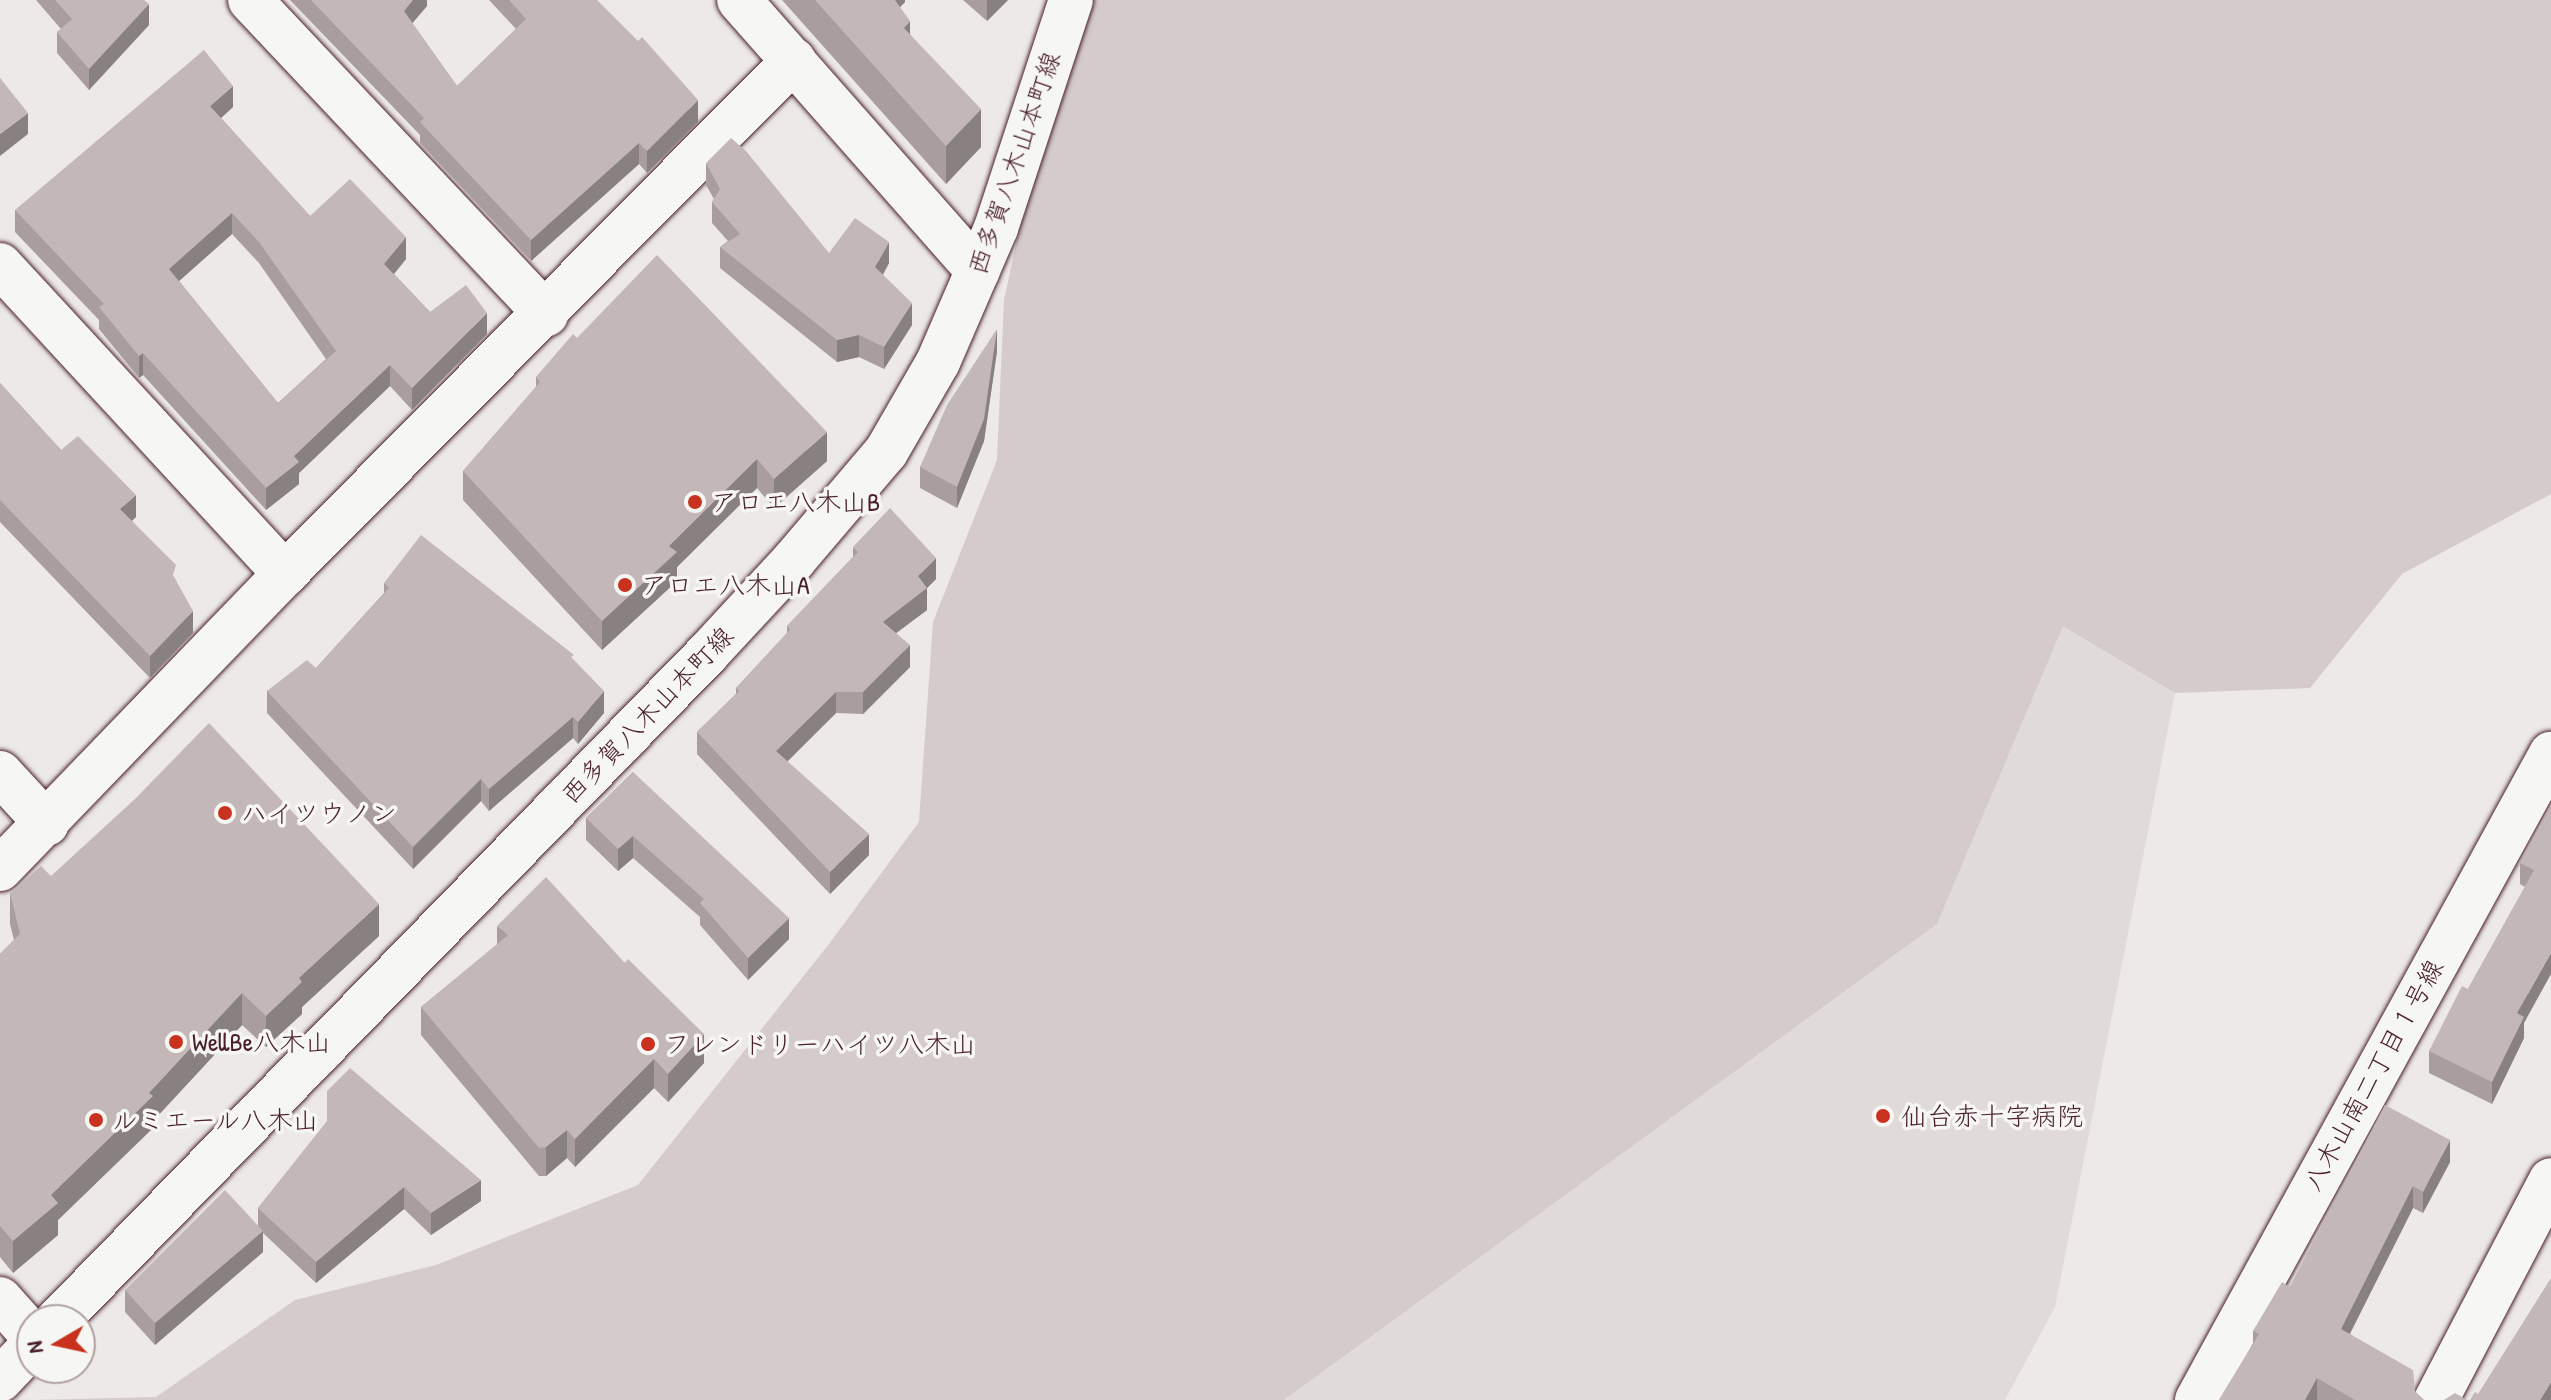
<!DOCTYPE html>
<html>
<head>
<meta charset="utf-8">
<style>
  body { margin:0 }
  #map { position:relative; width:2551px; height:1400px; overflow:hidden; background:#ece9e6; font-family:"Patrick Hand","Klee One",sans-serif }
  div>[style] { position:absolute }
  .built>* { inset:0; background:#e0dad8 }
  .green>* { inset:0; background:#d4cbca }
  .roads { filter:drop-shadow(0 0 2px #4a1f2b) drop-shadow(0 0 2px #4a1f2b) }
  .minor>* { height:44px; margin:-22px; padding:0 22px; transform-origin:22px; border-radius:22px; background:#f6f6f2 }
  .tertiary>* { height:44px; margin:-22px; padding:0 22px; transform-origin:22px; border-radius:22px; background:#f6f6f2 }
  .wall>* { inset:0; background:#a99d9d }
  .shaded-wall>* { inset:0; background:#898080 }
  .building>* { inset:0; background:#c4b7b7 }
  .dots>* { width:22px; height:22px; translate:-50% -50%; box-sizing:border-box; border:4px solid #f6f6f2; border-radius:50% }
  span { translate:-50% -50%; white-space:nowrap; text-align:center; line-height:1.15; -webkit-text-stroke:7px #f6f6f2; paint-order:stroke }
  .street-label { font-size:26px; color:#4a1f2b }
  .poi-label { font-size:26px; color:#4a1f2b }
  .left { translate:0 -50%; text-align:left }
  .north { position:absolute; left:16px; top:1304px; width:80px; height:80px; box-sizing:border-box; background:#f6f6f2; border:2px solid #b1a0a2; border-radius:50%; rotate:261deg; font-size:22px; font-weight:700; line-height:32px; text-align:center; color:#4a1f2b }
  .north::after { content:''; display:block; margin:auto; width:28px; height:36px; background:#c8321e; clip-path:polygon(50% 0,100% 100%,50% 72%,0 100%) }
</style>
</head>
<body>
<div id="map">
  <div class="built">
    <i style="clip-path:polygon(2063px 625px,2175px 693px,2055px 1307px,2005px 1400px,1284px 1400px,1937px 924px)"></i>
  </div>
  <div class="green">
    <i style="clip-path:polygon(1086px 0,2551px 0,2551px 494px,2402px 574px,2310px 688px,2175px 693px,2063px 626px,1937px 924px,1284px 1400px,34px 1400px,156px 1397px,295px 1300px,436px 1265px,638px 1185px,829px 944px,919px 822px,933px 622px,997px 460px,1004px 300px,1042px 124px)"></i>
  </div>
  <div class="roads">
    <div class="minor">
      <i style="left:250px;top:0;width:432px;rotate:46.7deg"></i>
      <i style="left:0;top:265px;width:420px;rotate:47.3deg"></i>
      <i style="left:0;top:773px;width:69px;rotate:47.3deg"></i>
      <i style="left:0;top:869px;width:410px;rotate:-46deg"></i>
      <i style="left:285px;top:574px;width:723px;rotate:-45.28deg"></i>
      <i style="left:2197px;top:1400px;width:737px;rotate:-61.28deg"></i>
      <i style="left:2436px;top:1400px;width:248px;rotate:-62.4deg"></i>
    </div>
    <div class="tertiary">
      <i style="left:739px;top:0;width:361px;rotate:48.6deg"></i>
      <i style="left:0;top:1299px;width:48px;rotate:48.4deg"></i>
      <i style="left:58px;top:1320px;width:930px;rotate:-45.74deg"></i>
      <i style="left:707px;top:654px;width:128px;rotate:-47.2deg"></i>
      <i style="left:794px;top:560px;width:142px;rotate:-49.6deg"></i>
      <i style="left:886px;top:452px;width:104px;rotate:-60deg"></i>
      <i style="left:938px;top:362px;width:146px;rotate:-66.6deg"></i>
      <i style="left:996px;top:228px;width:240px;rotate:-71.8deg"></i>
      <i style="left:0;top:1380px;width:47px;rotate:-46.7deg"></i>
    </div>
  </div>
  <div class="wall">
    <i style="clip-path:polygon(36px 0,144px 0,149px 25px,89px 90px,57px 53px,57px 32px,61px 29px)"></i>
    <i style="clip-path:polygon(290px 0,427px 0,427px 6px,412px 23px,457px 86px,516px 29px,489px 0,597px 0,698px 122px,647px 173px,639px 164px,531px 261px,420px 143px,420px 135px)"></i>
    <i style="clip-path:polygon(782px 0,905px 0,905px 2px,900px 7px,910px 34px,981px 147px,946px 184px)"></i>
    <i style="clip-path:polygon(963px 0,1008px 0,987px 21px)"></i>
    <i style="clip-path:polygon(evenodd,233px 107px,221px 118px,310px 216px,406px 259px,394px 274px,430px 312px,487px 334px,412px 410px,390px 386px,299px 473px,299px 484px,266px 510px,143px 375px,139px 378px,99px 329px,99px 320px,15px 232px,15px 210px,233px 107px,232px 234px,259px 263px,326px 359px,278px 403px,179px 281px,232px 234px)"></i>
    <i style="clip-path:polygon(706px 163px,829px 253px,889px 263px,883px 275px,912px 325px,884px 369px,859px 357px,837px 362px,720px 268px,720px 247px,728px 241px,712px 223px,712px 202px,714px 199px,706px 185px)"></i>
    <i style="clip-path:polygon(577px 338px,827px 461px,774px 508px,757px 488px,677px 567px,677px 581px,602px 650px,463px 500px,463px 471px,536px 387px,536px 377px)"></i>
    <i style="clip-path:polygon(997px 351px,984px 441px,957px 508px,920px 488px,920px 467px)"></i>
    <i style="clip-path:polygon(0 383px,61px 450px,136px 517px,132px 521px,176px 581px,193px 633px,150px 678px,0 522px)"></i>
    <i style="clip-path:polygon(853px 547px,936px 579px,927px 588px,927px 610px,896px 633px,910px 667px,863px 714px,836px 713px,787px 761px,869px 855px,830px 894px,697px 754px,697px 732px,736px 694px,736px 688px,787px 633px,787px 626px,853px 557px)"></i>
    <i style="clip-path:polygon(384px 583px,574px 660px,604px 713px,578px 744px,573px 738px,489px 811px,481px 801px,413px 869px,267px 713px,267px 691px,316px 668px,384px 593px)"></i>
    <i style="clip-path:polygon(633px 772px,789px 939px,748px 980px,700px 925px,700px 917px,633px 858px,618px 871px,586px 840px,586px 818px)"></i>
    <i style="clip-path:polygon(2551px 806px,2524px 1023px,2524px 1038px,2492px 1104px,2429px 1073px,2429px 1051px,2468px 989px,2525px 887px,2520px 884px,2520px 863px)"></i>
    <i style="clip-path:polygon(51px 876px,379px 936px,302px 1007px,302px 1014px,266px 1047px,242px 1025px,153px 1121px,153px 1128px,58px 1220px,58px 1235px,13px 1273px,0 1257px,0 954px,14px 940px,10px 924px,10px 893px)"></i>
    <i style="clip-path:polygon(497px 926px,704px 1063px,668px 1102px,654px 1088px,575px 1167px,567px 1158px,546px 1176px,539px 1176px,421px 1035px,421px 1007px,497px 945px)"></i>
    <i style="clip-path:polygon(2385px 1105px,2450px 1162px,2423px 1213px,2413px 1208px,2350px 1334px,2424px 1400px,2219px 1400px,2253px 1344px,2253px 1331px,2290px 1287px)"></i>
    <i style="clip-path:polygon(327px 1122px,481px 1201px,431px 1235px,404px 1209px,316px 1283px,263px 1233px,263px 1252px,155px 1345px,125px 1312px,125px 1290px,258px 1226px,258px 1208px)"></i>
  </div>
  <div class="shaded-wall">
    <i style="clip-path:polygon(413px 0,427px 0,427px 6px,404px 33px,404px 11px)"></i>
    <i style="clip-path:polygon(884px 0,905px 0,905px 2px,884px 23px)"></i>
    <i style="clip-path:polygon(987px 0,1008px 0,987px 21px)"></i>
    <i style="clip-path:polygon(149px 4px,149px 25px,89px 90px,89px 69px)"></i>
    <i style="clip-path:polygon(910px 21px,910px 58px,904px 28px)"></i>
    <i style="clip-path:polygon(233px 86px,233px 107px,210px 128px,210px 106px)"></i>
    <i style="clip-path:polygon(698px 100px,698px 122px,647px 173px,647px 151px)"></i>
    <i style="clip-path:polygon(981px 109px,981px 147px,946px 184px,946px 146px)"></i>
    <i style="clip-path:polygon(28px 113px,28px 134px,0 156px,0 134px)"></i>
    <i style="clip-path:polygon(639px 143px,639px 164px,531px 261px,531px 240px)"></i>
    <i style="clip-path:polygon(232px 213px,232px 234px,169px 290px,169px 269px)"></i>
    <i style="clip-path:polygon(406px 237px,406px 259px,384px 286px,384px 264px)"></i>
    <i style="clip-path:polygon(889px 242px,889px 263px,875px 288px,875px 267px)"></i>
    <i style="clip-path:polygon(912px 303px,912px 325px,884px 369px,884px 347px)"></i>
    <i style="clip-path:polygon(487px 313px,487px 334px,412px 410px,412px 388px)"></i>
    <i style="clip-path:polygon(997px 329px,997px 351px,984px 441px,957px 508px,957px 487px)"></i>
    <i style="clip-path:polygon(859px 335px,859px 357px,837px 362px,837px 340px)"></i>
    <i style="clip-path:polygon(143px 353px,143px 375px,139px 378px,139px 356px)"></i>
    <i style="clip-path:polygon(390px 365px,390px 386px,299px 473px,299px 484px,266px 510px,266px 488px,294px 456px)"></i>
    <i style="clip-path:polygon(827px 432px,827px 461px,774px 508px,774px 479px)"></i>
    <i style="clip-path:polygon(757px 459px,757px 488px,677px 567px,677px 581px,602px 650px,602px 621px,669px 546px)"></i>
    <i style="clip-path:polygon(136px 495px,136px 517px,120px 530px,120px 509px)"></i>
    <i style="clip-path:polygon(936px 558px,936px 579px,927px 588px,927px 610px,883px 643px,883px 622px,918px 576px)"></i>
    <i style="clip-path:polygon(193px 611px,193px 633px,150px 678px,150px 656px)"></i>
    <i style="clip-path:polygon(910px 645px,910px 667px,863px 714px,863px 692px)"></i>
    <i style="clip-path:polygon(604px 691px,604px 713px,578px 744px,578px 722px)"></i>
    <i style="clip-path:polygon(836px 692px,836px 713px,776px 773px,776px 751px)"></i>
    <i style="clip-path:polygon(573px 717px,573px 738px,489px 811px,489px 789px)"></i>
    <i style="clip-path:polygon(481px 779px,481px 801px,413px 869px,413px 847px)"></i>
    <i style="clip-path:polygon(869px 834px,869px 855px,830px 894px,830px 872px)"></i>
    <i style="clip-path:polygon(633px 836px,633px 858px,618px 871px,618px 849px)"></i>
    <i style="clip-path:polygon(379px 904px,379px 936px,302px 1007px,302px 1014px,266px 1047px,266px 1016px,299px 978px)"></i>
    <i style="clip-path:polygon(789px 918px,789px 939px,748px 980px,748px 958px)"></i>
    <i style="clip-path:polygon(2551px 953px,2551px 974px,2524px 1023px,2524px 1038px,2492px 1104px,2492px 1082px,2517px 1013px)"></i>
    <i style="clip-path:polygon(242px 993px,242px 1025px,153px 1121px,153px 1128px,58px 1220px,58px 1235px,13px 1273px,13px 1241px,51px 1195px)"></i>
    <i style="clip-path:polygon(704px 1034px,704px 1063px,668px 1102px,668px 1074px)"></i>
    <i style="clip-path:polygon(654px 1059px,654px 1088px,575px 1167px,575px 1139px)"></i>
    <i style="clip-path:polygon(567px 1130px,567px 1158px,546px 1176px,546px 1147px)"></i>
    <i style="clip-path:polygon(2450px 1140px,2450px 1162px,2423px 1213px,2423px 1192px)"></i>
    <i style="clip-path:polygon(481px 1180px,481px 1201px,431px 1235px,431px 1213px)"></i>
    <i style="clip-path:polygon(2413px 1186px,2413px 1208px,2341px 1351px,2341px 1329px)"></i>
    <i style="clip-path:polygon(404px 1187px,404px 1209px,316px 1283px,316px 1262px)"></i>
    <i style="clip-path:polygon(263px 1231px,263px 1252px,155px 1345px,155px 1323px)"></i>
    <i style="clip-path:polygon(2317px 1378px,2317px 1400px,2305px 1400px)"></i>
    <i style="clip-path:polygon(2551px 1382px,2551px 1400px,2540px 1400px)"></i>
  </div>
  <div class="building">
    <i style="clip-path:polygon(55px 0,144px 0,149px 4px,89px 69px,57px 32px,72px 19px)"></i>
    <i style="clip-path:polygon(311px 0,413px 0,404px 11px,457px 86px,526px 19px,509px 0,597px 0,638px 41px,642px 37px,698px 100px,647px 151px,639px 143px,531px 240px,420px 122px,424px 118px)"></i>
    <i style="clip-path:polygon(815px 0,895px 0,910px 21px,904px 28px,981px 109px,946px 146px)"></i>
    <i style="clip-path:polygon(evenodd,204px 50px,233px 86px,210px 106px,310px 216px,350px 179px,406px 237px,384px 264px,430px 312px,466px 285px,487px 313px,412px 388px,390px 365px,294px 456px,299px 462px,266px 488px,143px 353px,139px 356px,99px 307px,104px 304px,15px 210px,204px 50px,232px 213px,259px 242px,336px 351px,278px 403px,169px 269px,232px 213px)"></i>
    <i style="clip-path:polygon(0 78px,28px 113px,0 134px)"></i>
    <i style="clip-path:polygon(731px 138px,746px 151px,829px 253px,855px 218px,889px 242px,875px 267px,912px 303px,884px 347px,859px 335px,837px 340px,720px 247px,740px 234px,712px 202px,720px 189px,706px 163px)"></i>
    <i style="clip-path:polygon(657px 255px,827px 432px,774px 479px,757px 459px,669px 546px,677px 552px,602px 621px,463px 471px,540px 382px,536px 377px,573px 334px,577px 338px)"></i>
    <i style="clip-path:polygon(997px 329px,984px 419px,957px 487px,920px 467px,947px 405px)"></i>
    <i style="clip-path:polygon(0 383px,61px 450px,78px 436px,136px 495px,120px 509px,176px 565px,173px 575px,193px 611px,150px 656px,0 500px)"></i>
    <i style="clip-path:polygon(890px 508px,936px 558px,918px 576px,927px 588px,883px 622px,910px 645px,863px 692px,836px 692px,776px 751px,869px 834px,830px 872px,697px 732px,739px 691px,736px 688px,790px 630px,787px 626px,858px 552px,853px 547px)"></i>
    <i style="clip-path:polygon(421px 535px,574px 655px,571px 657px,604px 691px,578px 722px,573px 717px,489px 789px,481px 779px,413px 847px,267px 691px,307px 660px,316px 668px,389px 588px,384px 583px)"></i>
    <i style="clip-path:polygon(209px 723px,379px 904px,299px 978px,302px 982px,266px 1016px,242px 993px,149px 1093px,153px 1096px,51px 1195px,58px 1203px,13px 1241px,0 1226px,0 954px,20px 934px,10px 893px,41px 866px,51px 876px,135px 799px)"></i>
    <i style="clip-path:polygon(633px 772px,789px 918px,748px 958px,700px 903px,704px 899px,633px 836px,618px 849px,586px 818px)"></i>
    <i style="clip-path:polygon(2551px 806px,2551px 953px,2517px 1013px,2524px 1017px,2492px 1082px,2429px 1051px,2462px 986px,2468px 989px,2534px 870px,2520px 863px)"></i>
    <i style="clip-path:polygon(546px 877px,625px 963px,628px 959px,704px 1034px,668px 1074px,654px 1059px,575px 1139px,567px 1130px,546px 1147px,539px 1148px,421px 1007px,508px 935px,497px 926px)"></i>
    <i style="clip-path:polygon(350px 1068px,481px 1180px,431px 1213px,404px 1187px,316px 1262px,258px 1208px,327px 1121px,327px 1091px)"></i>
    <i style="clip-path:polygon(2385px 1105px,2450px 1140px,2423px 1192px,2413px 1186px,2341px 1329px,2413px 1370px,2415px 1391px,2424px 1400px,2355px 1400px,2317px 1378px,2305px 1400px,2219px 1400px,2259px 1334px,2253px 1331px,2282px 1282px,2290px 1287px)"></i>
    <i style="clip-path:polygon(225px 1190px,263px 1231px,155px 1323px,125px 1290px)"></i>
    <i style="clip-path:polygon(2551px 1278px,2551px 1382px,2540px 1400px,2470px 1400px,2475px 1392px,2478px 1394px)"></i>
    <i style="clip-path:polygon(2455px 1393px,2467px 1400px,2444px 1400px)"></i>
  </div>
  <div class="dots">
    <i style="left:695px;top:502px;background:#c8321e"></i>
    <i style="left:625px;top:585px;background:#c8321e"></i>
    <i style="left:225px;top:813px;background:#c8321e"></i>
    <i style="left:176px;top:1042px;background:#c8321e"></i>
    <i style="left:648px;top:1044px;background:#c8321e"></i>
    <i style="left:1883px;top:1116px;background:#c8321e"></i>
    <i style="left:96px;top:1120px;background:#c8321e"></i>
  </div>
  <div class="street-label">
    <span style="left:1014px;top:163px;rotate:-71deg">西多賀八木山本町線</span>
    <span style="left:647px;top:715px;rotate:-46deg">西多賀八木山本町線</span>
    <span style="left:2373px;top:1075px;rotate:-61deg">八木山南二丁目１号線</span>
  </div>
  <div class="poi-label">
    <span class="left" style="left:711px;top:502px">アロエ八木山B</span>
    <span class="left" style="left:641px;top:585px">アロエ八木山A</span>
    <span class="left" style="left:241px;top:813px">ハイツウノン</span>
    <span class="left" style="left:192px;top:1042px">WellBe八木山</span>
    <span class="left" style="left:664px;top:1044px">フレンドリーハイツ八木山</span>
    <span class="left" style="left:1901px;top:1116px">仙台赤十字病院</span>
    <span class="left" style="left:112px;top:1120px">ルミエール八木山</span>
  </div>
  <div class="north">N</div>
</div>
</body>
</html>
